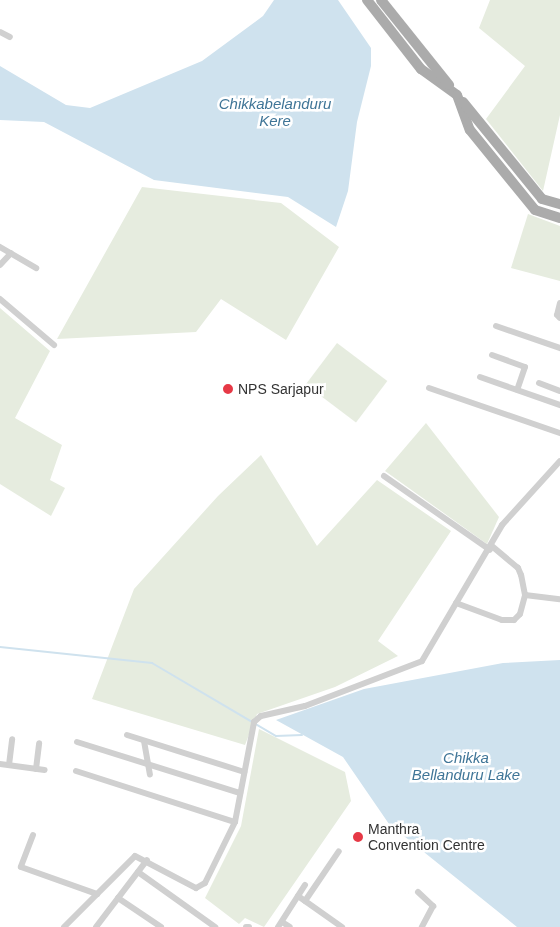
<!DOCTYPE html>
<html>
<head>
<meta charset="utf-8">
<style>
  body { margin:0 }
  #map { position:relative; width:560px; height:927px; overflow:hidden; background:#fff; font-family:Helvetica,sans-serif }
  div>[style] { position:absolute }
  .green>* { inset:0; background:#e6ecdf; transform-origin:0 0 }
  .water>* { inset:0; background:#cfe2ee }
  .stream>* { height:2px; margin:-1px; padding:0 1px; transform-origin:1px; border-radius:1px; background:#cfe2ee }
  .street>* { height:6px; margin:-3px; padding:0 3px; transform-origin:3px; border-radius:3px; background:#d0d0d0 }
  .primary>* { height:10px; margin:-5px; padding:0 5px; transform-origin:5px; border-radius:5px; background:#ababab }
  .dots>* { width:14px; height:14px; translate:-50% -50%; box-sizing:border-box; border:2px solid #fff; border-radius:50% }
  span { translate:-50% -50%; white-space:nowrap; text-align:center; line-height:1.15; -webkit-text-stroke:5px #fff; paint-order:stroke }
  .poi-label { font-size:14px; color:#333 }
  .left { translate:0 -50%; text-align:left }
  .water-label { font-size:15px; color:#3f7597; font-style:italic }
</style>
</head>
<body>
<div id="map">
  <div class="green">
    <i style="clip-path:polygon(490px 0,560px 0,560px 115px,543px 191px,486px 119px,525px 66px,479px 28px)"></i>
    <i style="clip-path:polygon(142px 187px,281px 203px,339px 247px,286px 340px,221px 299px,196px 332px,57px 339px)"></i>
    <i style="clip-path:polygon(528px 214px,560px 226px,560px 281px,511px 268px)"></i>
    <i style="clip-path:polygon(0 308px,50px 351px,15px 418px,62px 445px,50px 480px,65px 488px,51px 516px,0 484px)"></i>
    <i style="left:337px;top:343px;width:63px;height:52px;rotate:37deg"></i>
    <i style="clip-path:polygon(426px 423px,499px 517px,487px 544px,385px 471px)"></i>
    <i style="clip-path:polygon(261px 455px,317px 546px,377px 480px,451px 531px,378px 641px,398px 656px,335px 687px,257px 714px,245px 745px,92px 699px,134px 589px,218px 496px)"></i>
    <i style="clip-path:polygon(259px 729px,345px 772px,351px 801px,264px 927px,245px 918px,239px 924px,205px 898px,241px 826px)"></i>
  </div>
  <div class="water">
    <i style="clip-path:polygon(274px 0,338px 0,371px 48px,371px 66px,357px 122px,348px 191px,336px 227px,288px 197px,154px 180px,44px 122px,0 120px,0 66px,66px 105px,90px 108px,202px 61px,263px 16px)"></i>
    <i style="clip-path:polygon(560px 660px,560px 927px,517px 927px,389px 824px,343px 757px,276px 720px,364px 689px,503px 663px)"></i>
  </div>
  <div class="stream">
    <i style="left:0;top:647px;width:153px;rotate:6deg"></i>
    <i style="left:152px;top:663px;width:144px;rotate:30.5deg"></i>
    <i style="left:276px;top:736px;width:26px;rotate:-2deg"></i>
  </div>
  <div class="street">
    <i style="left:0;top:32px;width:11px;rotate:27deg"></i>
    <i style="left:0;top:247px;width:42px;rotate:30.3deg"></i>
    <i style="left:0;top:265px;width:16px;rotate:-47deg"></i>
    <i style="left:0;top:299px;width:71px;rotate:40.4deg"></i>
    <i style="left:560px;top:303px;width:12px;rotate:104deg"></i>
    <i style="left:557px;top:315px;width:4px;rotate:45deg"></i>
    <i style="left:496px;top:326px;width:68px;rotate:19deg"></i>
    <i style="left:492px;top:355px;width:35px;rotate:20deg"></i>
    <i style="left:525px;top:367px;width:24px;rotate:109deg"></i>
    <i style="left:480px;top:377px;width:85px;rotate:19.3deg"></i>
    <i style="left:539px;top:383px;width:22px;rotate:21deg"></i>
    <i style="left:429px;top:388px;width:139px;rotate:19deg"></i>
    <i style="left:384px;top:476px;width:129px;rotate:34.9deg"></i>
    <i style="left:525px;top:595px;width:35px;rotate:7deg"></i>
    <i style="left:456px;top:603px;width:49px;rotate:20.3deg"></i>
    <i style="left:502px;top:620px;width:12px"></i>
    <i style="left:514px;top:620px;width:8px;rotate:-45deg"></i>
    <i style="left:520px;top:614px;width:20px;rotate:-75deg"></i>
    <i style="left:525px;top:595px;width:20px;rotate:-101deg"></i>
    <i style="left:521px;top:575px;width:8px;rotate:-113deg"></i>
    <i style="left:518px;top:568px;width:34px;rotate:-140deg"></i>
    <i style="left:127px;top:735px;width:123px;rotate:17.5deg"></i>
    <i style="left:144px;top:741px;width:34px;rotate:80deg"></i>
    <i style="left:77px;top:742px;width:171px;rotate:17.4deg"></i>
    <i style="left:0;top:764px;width:45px;rotate:7.6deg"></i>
    <i style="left:9px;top:765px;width:26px;rotate:-83deg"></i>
    <i style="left:36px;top:769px;width:26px;rotate:-83deg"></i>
    <i style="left:76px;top:771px;width:167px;rotate:17.8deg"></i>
    <i style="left:33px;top:835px;width:34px;rotate:111deg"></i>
    <i style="left:21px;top:867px;width:81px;rotate:19.6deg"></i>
    <i style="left:138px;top:872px;width:95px;rotate:35.5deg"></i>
    <i style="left:418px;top:892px;width:21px;rotate:43deg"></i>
    <i style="left:433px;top:906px;width:24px;rotate:118deg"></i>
    <i style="left:298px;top:896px;width:54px;rotate:35.2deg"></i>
    <i style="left:118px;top:898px;width:52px;rotate:34deg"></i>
    <i style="left:305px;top:901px;width:60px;rotate:-55.8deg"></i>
    <i style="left:282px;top:922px;width:9px;rotate:32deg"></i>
    <i style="left:64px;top:927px;width:100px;rotate:-45deg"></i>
    <i style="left:135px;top:856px;width:69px;rotate:27.7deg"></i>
    <i style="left:196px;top:888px;width:10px;rotate:-29deg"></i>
    <i style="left:205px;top:883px;width:68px;rotate:-63.8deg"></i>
    <i style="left:235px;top:822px;width:102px;rotate:-79.2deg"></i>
    <i style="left:254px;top:722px;width:9px;rotate:-41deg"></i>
    <i style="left:261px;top:716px;width:45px;rotate:-12.8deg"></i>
    <i style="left:305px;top:706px;width:125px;rotate:-21deg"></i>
    <i style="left:422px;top:661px;width:158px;rotate:-59.5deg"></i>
    <i style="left:502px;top:525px;width:86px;rotate:-47.8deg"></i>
    <i style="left:96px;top:927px;width:84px;rotate:-52.7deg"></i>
    <i style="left:246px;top:927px;width:3px"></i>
    <i style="left:278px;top:927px;width:50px;rotate:-57.3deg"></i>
  </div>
  <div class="primary">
    <i style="left:367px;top:0;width:88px;rotate:52deg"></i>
    <i style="left:421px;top:69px;width:44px;rotate:35.8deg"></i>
    <i style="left:457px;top:95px;width:37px;rotate:70deg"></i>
    <i style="left:470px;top:130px;width:103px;rotate:50.9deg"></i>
    <i style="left:535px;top:210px;width:26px;rotate:18deg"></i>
    <i style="left:381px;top:0;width:109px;rotate:51.3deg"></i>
    <i style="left:463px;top:102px;width:125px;rotate:50.8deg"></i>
    <i style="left:542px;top:199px;width:19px;rotate:16deg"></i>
  </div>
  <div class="dots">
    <i style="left:228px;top:389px;background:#e63946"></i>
    <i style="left:358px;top:837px;background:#e63946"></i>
  </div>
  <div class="poi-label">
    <span class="left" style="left:238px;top:389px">NPS Sarjapur</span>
    <span class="left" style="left:368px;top:837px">Manthra<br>Convention Centre</span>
  </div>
  <div class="water-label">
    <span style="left:275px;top:112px">Chikkabelanduru<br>Kere</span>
    <span style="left:466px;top:766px">Chikka<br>Bellanduru Lake</span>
  </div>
</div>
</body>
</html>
